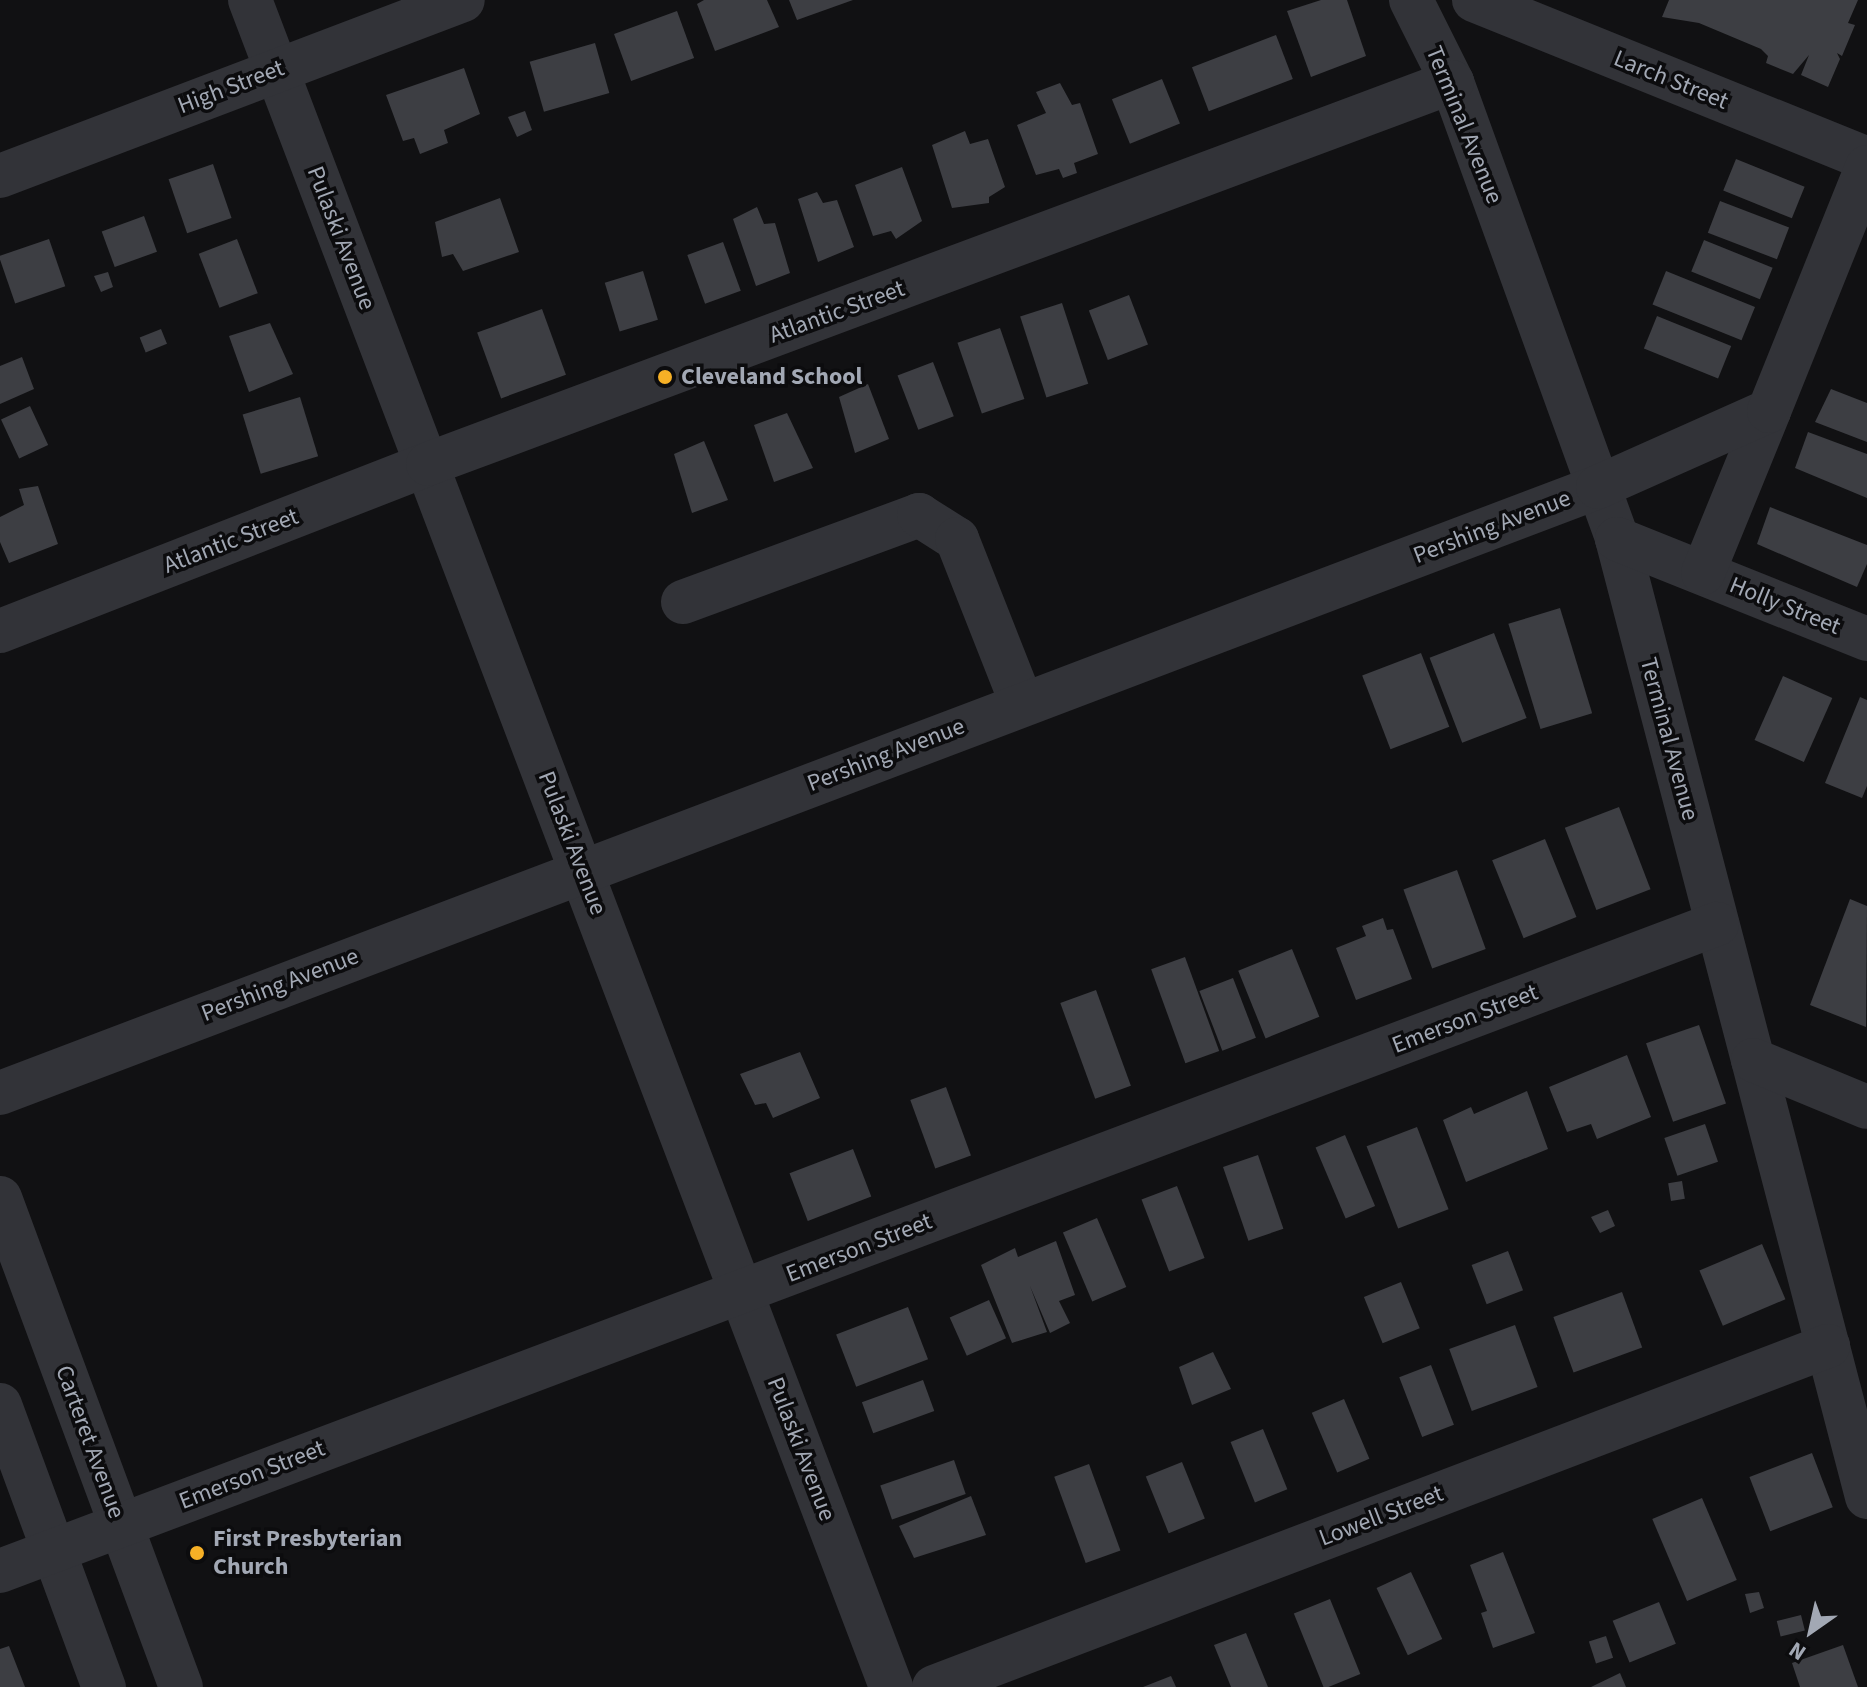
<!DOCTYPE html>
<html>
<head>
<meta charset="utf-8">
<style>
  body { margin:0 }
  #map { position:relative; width:1867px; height:1687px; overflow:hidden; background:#111113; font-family:"Source Sans 3",sans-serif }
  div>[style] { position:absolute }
  .building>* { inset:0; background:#3d3e43; transform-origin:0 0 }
  .minor>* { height:44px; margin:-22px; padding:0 22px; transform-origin:22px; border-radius:22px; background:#323338 }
  .dots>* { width:22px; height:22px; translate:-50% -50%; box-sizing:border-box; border:4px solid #0c0c0e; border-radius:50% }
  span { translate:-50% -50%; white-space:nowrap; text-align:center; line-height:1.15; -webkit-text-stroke:7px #0c0c0e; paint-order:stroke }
  .street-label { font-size:24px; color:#a2a8b4 }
  .poi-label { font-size:24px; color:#a2a8b4; font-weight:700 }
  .left { translate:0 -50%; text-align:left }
  .north { position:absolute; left:1771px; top:1591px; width:80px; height:80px; -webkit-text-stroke:6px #0c0c0e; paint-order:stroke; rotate:214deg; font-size:22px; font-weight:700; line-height:32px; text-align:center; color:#a2a8b4 }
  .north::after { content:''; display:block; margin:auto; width:28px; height:36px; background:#a2a8b4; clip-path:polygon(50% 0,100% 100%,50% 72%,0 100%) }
</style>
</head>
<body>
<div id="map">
  <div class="building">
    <i style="clip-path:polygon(704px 0,767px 0,779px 27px,715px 51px,697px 4px)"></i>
    <i style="clip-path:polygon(789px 0,853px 0,797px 20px)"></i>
    <i style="clip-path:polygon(1321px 0,1347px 0,1366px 56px,1311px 77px,1287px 11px)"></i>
    <i style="clip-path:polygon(1669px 0,1858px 0,1848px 23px,1855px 25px,1842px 56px,1837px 53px,1840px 59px,1828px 87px,1801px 75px,1809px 55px,1793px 74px,1766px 63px,1768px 56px,1761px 49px,1699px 23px,1662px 17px)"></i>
    <i style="left:677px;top:11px;width:50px;height:67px;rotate:70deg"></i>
    <i style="left:1276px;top:35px;width:47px;height:90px;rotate:69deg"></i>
    <i style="left:595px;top:43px;width:52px;height:68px;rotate:74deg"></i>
    <i style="clip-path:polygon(464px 68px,480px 114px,444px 130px,448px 143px,420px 154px,414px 138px,403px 141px,386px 95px)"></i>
    <i style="left:1162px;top:79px;width:48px;height:54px;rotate:68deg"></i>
    <i style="clip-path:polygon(1060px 83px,1072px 105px,1080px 103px,1098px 154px,1074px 163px,1077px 173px,1063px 178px,1059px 169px,1036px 175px,1017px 125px,1046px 113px,1036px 92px)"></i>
    <i style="clip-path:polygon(525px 111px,532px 130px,517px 137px,508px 117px)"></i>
    <i style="clip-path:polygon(965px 131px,970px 144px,988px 139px,1005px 187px,989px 197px,989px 203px,952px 208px,932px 145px)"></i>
    <i style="left:1736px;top:159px;width:74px;height:34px;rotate:22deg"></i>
    <i style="left:213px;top:164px;width:57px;height:47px;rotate:71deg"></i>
    <i style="clip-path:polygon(902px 167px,922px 221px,896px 239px,891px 231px,873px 236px,855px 185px)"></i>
    <i style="clip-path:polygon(817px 192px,823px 203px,837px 200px,854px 247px,818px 262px,798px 199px)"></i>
    <i style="clip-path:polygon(500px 198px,519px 252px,463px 271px,453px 254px,442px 257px,435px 222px)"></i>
    <i style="left:1720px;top:201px;width:74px;height:34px;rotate:21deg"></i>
    <i style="clip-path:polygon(757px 207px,764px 224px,775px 223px,790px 273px,756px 286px,733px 219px)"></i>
    <i style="left:144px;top:216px;width:38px;height:45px;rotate:70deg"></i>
    <i style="left:49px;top:239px;width:50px;height:53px;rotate:71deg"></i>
    <i style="left:237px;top:239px;width:58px;height:41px;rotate:69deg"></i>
    <i style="left:1704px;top:240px;width:74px;height:34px;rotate:22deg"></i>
    <i style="left:723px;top:242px;width:52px;height:38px;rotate:70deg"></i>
    <i style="left:643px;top:271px;width:51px;height:40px;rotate:73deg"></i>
    <i style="left:1666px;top:271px;width:96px;height:36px;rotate:22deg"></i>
    <i style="clip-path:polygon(108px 272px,113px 287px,101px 292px,94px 276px)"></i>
    <i style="left:1129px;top:295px;width:53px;height:43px;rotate:69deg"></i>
    <i style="left:1062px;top:303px;width:85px;height:44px;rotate:72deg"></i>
    <i style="left:542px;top:309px;width:70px;height:69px;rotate:70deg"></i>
    <i style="left:1657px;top:316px;width:80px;height:35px;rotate:22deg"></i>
    <i style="clip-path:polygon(270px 323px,293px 374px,249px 392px,229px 336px)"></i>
    <i style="left:1000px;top:328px;width:75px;height:45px;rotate:71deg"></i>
    <i style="left:161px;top:329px;width:16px;height:23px;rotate:68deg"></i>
    <i style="clip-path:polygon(22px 357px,34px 389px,0 404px,0 366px)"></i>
    <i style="left:933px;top:362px;width:58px;height:38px;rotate:69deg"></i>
    <i style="clip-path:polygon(868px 384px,889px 439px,855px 453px,839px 397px)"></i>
    <i style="clip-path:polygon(1831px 389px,1867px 403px,1867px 442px,1815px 422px)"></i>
    <i style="left:300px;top:397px;width:62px;height:60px;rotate:73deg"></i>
    <i style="left:30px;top:406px;width:43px;height:32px;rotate:65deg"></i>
    <i style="clip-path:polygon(787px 413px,813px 468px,774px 482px,754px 425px)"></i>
    <i style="clip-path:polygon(1808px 432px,1867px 454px,1867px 498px,1795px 468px)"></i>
    <i style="clip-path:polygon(704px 441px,728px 500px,692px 513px,674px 454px)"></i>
    <i style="clip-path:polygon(38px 486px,58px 544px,9px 563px,0 542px,0 517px,24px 505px,19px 489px)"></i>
    <i style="clip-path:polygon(1770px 507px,1867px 545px,1867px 564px,1857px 587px,1757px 544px)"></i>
    <i style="left:1560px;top:608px;width:110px;height:54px;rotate:73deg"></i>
    <i style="left:1494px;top:633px;width:91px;height:69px;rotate:69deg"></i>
    <i style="left:1421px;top:653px;width:79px;height:63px;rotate:69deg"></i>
    <i style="left:1783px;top:676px;width:54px;height:70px;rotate:24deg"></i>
    <i style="clip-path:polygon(1860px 697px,1867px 700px,1867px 786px,1862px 798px,1825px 783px)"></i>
    <i style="left:1619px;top:807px;width:88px;height:58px;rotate:69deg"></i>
    <i style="left:1545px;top:839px;width:84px;height:57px;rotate:68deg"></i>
    <i style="left:1457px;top:870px;width:84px;height:57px;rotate:70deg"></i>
    <i style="clip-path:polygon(1850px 899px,1867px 906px,1866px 1027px,1810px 1005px)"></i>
    <i style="clip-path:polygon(1383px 918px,1387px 930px,1393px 929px,1412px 979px,1356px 1000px,1336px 948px,1366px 936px,1362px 926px)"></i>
    <i style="left:1292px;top:949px;width:73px;height:58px;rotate:68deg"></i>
    <i style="left:1185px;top:957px;width:100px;height:36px;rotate:70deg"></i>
    <i style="left:1233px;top:978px;width:64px;height:36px;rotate:69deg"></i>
    <i style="left:1096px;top:990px;width:102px;height:38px;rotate:70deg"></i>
    <i style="left:1699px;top:1025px;width:83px;height:56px;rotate:71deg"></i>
    <i style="clip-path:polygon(800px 1052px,820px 1098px,773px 1118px,766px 1103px,755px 1105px,740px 1074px)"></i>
    <i style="clip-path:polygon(1627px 1055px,1651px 1117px,1597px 1139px,1591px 1124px,1567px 1132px,1549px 1087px)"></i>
    <i style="left:946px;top:1087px;width:73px;height:38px;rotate:70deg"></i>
    <i style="clip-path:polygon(1527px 1091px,1548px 1149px,1466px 1182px,1443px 1120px,1471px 1107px,1474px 1114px)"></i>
    <i style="left:1705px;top:1124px;width:40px;height:43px;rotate:71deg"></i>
    <i style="left:1417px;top:1127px;width:88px;height:54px;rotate:69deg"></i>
    <i style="left:1345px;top:1135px;width:77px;height:32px;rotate:67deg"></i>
    <i style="left:853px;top:1149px;width:51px;height:68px;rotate:69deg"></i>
    <i style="left:1258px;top:1155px;width:78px;height:37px;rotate:71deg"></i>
    <i style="left:1682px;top:1181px;width:18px;height:14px;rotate:81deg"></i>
    <i style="left:1177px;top:1186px;width:77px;height:38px;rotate:69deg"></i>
    <i style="clip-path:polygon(1608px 1210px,1615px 1226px,1600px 1233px,1591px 1217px)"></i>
    <i style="left:1097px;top:1218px;width:75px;height:37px;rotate:67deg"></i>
    <i style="clip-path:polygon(1056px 1241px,1075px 1295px,1059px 1301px,1070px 1323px,1050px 1333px,1030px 1286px,1047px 1332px,1012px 1343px,981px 1265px,1015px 1248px,1018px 1257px)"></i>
    <i style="left:1762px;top:1244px;width:60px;height:68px;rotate:67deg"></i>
    <i style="left:1508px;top:1251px;width:42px;height:39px;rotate:69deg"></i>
    <i style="left:1401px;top:1282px;width:50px;height:40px;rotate:68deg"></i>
    <i style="left:1622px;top:1292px;width:59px;height:73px;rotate:70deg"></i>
    <i style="left:989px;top:1300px;width:42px;height:43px;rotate:66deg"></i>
    <i style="left:908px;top:1307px;width:56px;height:77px;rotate:69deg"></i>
    <i style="left:1515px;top:1325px;width:66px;height:70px;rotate:70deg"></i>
    <i style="clip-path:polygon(1213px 1352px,1231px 1389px,1192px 1405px,1179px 1367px)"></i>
    <i style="left:1431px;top:1365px;width:64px;height:34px;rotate:69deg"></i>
    <i style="left:923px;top:1380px;width:33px;height:65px;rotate:70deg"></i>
    <i style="left:1344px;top:1399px;width:65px;height:35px;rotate:67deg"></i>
    <i style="left:1263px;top:1429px;width:65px;height:35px;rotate:68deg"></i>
    <i style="left:1812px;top:1453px;width:58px;height:67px;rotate:69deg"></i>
    <i style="left:954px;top:1460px;width:36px;height:78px;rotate:71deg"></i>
    <i style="left:1182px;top:1462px;width:61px;height:39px;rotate:68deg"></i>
    <i style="left:1089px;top:1464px;width:92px;height:37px;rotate:70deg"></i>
    <i style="clip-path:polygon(971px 1496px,986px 1535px,914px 1558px,899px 1526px)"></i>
    <i style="left:1702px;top:1498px;width:89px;height:54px;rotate:67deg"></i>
    <i style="clip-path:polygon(1503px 1552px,1535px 1633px,1493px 1648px,1481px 1613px,1487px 1611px,1470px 1565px)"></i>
    <i style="left:1411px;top:1572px;width:74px;height:38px;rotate:65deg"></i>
    <i style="clip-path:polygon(1759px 1592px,1764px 1608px,1750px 1613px,1745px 1594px)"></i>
    <i style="left:1330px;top:1599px;width:81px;height:39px;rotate:68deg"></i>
    <i style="left:1659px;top:1602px;width:45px;height:50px;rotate:68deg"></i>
    <i style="left:1801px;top:1615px;width:16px;height:25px;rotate:76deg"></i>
    <i style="clip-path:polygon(1246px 1633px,1268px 1687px,1231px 1687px,1214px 1645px)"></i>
    <i style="left:1606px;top:1636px;width:23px;height:18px;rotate:72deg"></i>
    <i style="clip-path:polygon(1843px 1645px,1858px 1687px,1800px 1687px,1792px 1663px)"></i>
    <i style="clip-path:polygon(9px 1646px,25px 1687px,0 1687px,0 1649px)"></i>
    <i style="clip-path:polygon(1620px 1673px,1626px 1687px,1591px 1687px)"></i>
    <i style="clip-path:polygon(1171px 1676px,1176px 1687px,1143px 1687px)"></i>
  </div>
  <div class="minor">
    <i style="left:250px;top:0;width:1805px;rotate:69.19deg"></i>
    <i style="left:1411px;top:0;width:92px;rotate:63.4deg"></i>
    <i style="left:1452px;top:82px;width:486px;rotate:70.1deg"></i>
    <i style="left:1617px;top:539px;width:990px;rotate:75.37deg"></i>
    <i style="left:1474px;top:0;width:424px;rotate:22deg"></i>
    <i style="left:0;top:176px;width:495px;rotate:-20.8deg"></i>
    <i style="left:1617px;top:539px;width:269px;rotate:21.8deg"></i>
    <i style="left:1703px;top:573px;width:175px;rotate:-67.8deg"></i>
    <i style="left:683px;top:602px;width:252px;rotate:-20.2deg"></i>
    <i style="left:919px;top:515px;width:45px;rotate:32.3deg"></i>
    <i style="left:957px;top:539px;width:177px;rotate:68.5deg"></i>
    <i style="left:0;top:631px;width:459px;rotate:-21.3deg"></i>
    <i style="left:428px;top:464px;width:1093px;rotate:-20.46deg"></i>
    <i style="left:1753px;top:1060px;width:123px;rotate:22.4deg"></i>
    <i style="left:0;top:1093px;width:1709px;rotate:-20.77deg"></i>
    <i style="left:1598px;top:487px;width:187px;rotate:-24deg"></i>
    <i style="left:1769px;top:411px;width:263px;rotate:-68.1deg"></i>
    <i style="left:0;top:1198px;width:521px;rotate:69.69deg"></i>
    <i style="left:0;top:1405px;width:301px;rotate:69.8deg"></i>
    <i style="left:0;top:1571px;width:1835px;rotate:-20.65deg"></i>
    <i style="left:934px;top:1687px;width:957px;rotate:-20.88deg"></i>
  </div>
  <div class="dots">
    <i style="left:665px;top:377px;background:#f6b026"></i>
    <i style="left:197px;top:1553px;background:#f6b026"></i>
  </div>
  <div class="street-label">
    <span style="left:1671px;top:80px;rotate:22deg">Larch Street</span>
    <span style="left:231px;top:87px;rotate:-21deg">High Street</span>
    <span style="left:1464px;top:125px;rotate:68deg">Terminal Avenue</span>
    <span style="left:341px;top:238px;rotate:69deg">Pulaski Avenue</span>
    <span style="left:837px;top:312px;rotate:-20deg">Atlantic Street</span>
    <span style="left:1492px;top:527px;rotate:-21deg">Pershing Avenue</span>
    <span style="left:231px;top:541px;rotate:-21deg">Atlantic Street</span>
    <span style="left:1785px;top:606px;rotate:22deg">Holly Street</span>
    <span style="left:1669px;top:739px;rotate:75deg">Terminal Avenue</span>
    <span style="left:886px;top:755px;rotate:-21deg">Pershing Avenue</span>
    <span style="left:572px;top:843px;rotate:69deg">Pulaski Avenue</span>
    <span style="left:280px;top:985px;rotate:-21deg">Pershing Avenue</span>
    <span style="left:1465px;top:1019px;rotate:-21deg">Emerson Street</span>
    <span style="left:859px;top:1248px;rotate:-21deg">Emerson Street</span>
    <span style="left:90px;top:1442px;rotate:70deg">Carteret Avenue</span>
    <span style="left:801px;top:1449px;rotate:69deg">Pulaski Avenue</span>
    <span style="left:252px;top:1475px;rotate:-21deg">Emerson Street</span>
    <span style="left:1381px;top:1516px;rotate:-21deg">Lowell Street</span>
  </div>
  <div class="poi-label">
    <span class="left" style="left:681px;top:377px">Cleveland School</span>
    <span class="left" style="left:213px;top:1553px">First Presbyterian<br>Church</span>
  </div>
  <div class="north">N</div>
</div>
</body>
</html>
